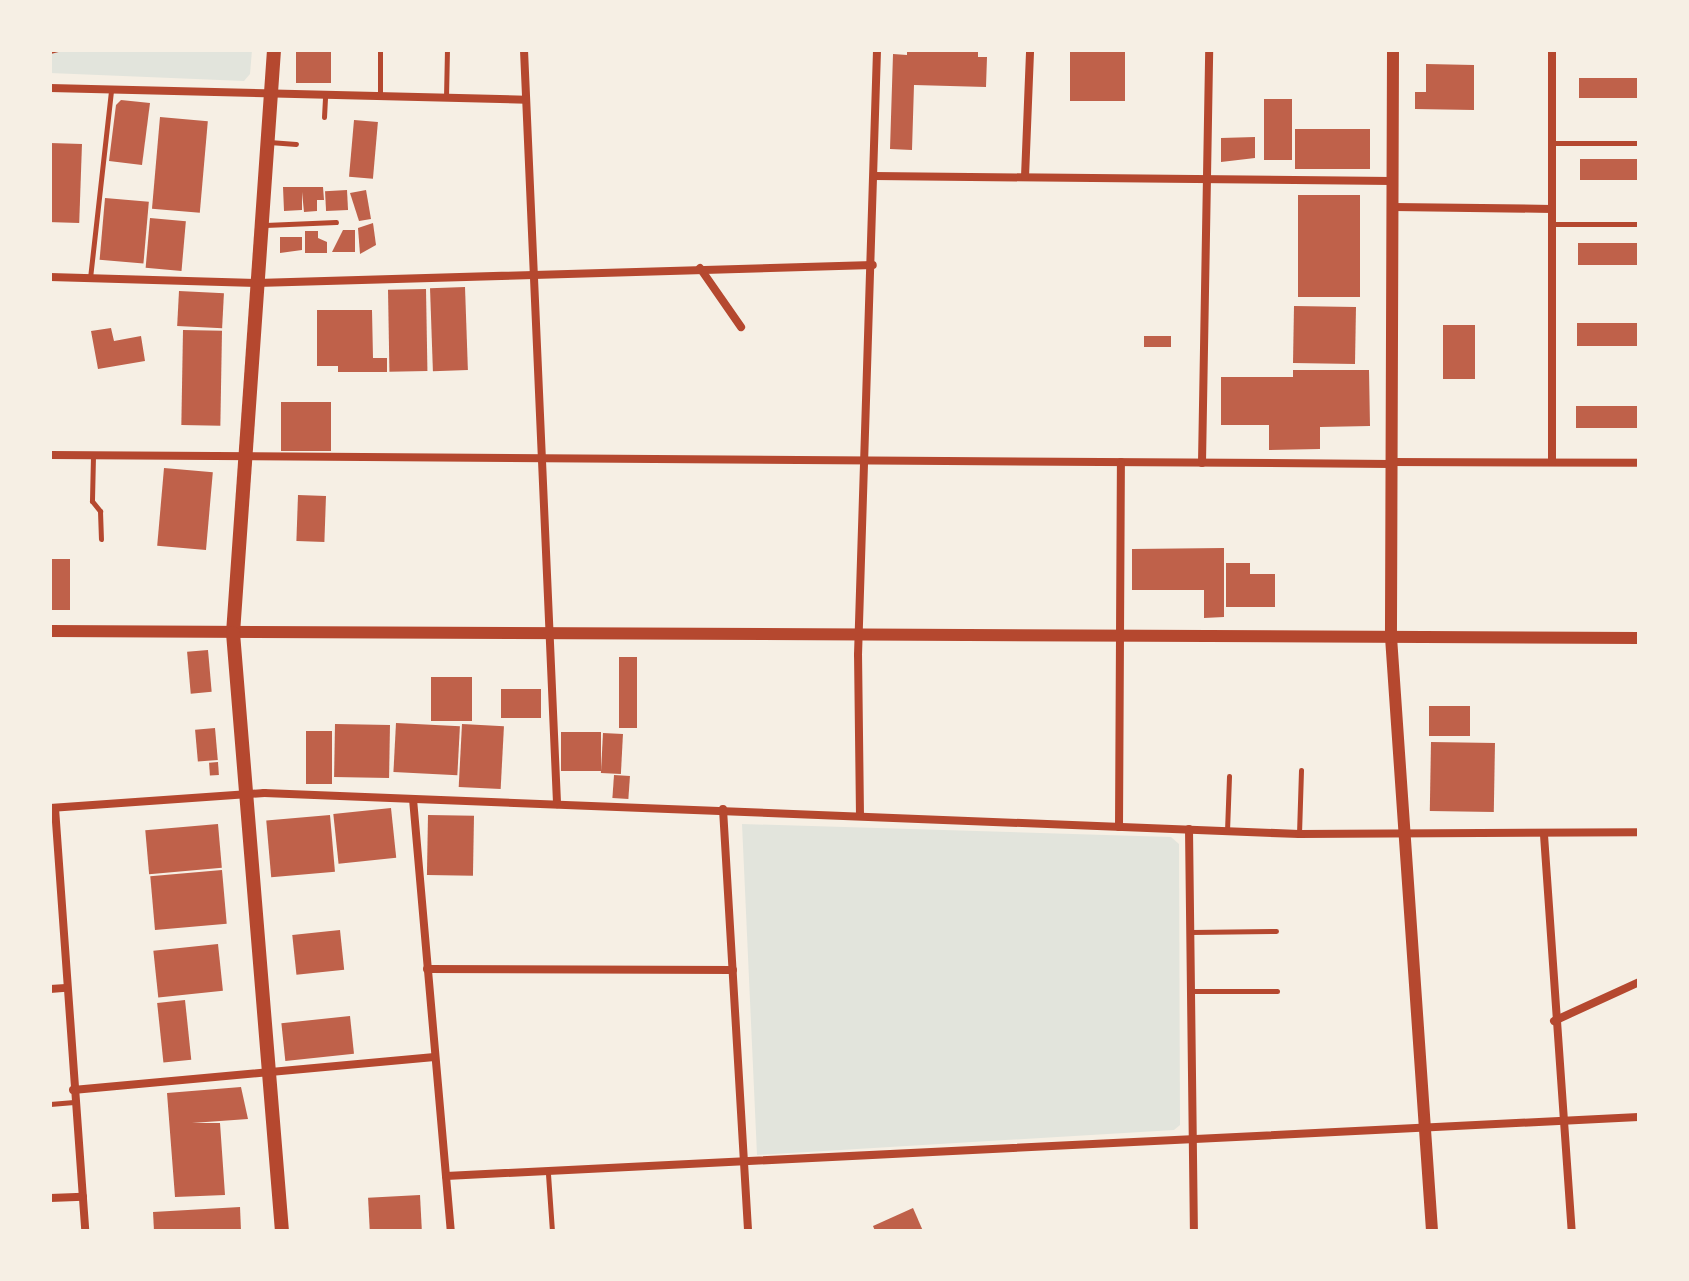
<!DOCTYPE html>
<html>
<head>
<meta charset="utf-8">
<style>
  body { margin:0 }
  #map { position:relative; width:1689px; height:1281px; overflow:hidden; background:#f6efe4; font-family:Figtree,sans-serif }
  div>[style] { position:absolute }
  .green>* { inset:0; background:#e2e4dc }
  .building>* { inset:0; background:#bf614a; transform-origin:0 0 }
  .path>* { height:3px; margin:-1.5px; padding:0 1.5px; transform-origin:1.5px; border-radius:1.5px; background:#b5482f }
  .service>* { height:5px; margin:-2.5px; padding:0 2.5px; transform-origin:2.5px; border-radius:2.5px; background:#b5482f }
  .minor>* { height:8px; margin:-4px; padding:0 4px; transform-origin:4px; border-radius:4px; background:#b5482f }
  .tertiary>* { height:12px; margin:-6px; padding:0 6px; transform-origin:6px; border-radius:6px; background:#b5482f }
  .secondary>* { height:14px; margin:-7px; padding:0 7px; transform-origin:7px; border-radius:7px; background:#b5482f }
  span { translate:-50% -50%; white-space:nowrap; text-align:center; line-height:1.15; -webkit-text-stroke:6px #f6efe4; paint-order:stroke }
  .frame { position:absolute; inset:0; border:52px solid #f6efe4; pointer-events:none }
</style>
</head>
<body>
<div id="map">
  <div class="green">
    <i style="clip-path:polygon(50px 50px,252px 50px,250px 74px,244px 81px,50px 73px)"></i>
    <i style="clip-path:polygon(742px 824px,1171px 837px,1179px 844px,1180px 1125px,1174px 1130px,757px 1155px)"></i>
  </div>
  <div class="building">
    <i style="left:296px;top:50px;width:35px;height:33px"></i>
    <i style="clip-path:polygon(907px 50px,978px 50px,978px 57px,987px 57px,986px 87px,914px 85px,912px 150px,890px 149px,893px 54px,907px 55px)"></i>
    <i style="left:1070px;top:50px;width:55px;height:51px"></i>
    <i style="clip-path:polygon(1426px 64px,1474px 65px,1474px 110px,1415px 109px,1415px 92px,1426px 92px)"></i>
    <i style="left:1579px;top:78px;width:60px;height:20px"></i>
    <i style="left:1264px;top:99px;width:28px;height:61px"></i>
    <i style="clip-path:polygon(121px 100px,150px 103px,142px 165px,109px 161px,116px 105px)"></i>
    <i style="left:160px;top:117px;width:48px;height:92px;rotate:5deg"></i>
    <i style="left:354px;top:120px;width:24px;height:57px;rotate:5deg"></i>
    <i style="left:1295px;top:129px;width:75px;height:40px"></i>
    <i style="clip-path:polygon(1255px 137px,1255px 158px,1221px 162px,1221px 138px)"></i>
    <i style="left:50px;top:143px;width:32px;height:79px;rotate:2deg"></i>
    <i style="left:1580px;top:159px;width:59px;height:21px"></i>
    <i style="clip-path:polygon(283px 187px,323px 187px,324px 200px,317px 200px,317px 211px,304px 212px,302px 192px,302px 210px,284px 211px)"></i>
    <i style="left:347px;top:190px;width:20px;height:22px;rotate:87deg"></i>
    <i style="clip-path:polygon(366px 190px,371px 219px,359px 221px,350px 193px)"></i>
    <i style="left:1298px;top:195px;width:62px;height:102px"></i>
    <i style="left:105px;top:198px;width:44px;height:62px;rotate:5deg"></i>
    <i style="left:150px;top:218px;width:36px;height:50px;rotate:5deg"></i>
    <i style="clip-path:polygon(373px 223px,376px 245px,360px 254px,358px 228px)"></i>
    <i style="clip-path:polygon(343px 230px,355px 230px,355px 252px,332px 252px)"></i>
    <i style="clip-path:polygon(305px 231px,318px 231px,318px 238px,327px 242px,327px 253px,305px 253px)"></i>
    <i style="clip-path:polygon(280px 237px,302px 237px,302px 250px,280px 253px)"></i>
    <i style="left:1578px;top:243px;width:61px;height:22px"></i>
    <i style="left:465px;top:287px;width:83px;height:35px;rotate:88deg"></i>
    <i style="left:426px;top:289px;width:82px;height:38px;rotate:89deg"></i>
    <i style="left:179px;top:291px;width:45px;height:35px;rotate:3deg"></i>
    <i style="left:1294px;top:306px;width:62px;height:57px;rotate:1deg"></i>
    <i style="clip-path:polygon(317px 310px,372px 310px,373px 358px,387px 358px,387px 372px,338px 372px,338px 366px,317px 366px)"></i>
    <i style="left:1577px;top:323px;width:62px;height:23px"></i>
    <i style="left:1443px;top:325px;width:32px;height:54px"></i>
    <i style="clip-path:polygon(111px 328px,114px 341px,141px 336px,145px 361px,98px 369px,91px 331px)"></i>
    <i style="left:183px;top:330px;width:39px;height:95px;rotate:1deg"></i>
    <i style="left:1144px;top:336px;width:27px;height:11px"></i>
    <i style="clip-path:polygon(1293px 370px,1369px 370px,1370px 426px,1320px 427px,1320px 449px,1269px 450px,1269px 425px,1221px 425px,1221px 377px,1293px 377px)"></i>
    <i style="left:281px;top:402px;width:50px;height:49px"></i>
    <i style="left:1576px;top:406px;width:63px;height:22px"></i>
    <i style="left:164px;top:468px;width:49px;height:78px;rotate:5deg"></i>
    <i style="left:298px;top:495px;width:28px;height:46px;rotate:2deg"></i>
    <i style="clip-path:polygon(1224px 548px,1224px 617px,1204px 618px,1204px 590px,1132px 590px,1132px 549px)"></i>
    <i style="left:70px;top:559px;width:51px;height:20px;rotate:90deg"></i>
    <i style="clip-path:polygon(1226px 563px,1250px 563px,1250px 574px,1275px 574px,1275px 607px,1226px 607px)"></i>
    <i style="left:208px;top:650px;width:42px;height:21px;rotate:85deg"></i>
    <i style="left:619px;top:657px;width:18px;height:71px"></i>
    <i style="left:431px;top:677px;width:41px;height:44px"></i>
    <i style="left:501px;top:689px;width:40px;height:29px"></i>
    <i style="left:1429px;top:706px;width:41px;height:30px"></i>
    <i style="left:396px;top:723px;width:64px;height:49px;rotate:3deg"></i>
    <i style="left:335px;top:724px;width:55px;height:53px;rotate:1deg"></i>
    <i style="left:462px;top:724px;width:42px;height:63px;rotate:3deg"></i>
    <i style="left:215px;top:728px;width:32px;height:20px;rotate:85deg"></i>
    <i style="left:306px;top:731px;width:26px;height:53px"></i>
    <i style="left:561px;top:732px;width:40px;height:39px"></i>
    <i style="left:603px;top:733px;width:20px;height:40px;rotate:3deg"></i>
    <i style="left:1431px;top:742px;width:64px;height:69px;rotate:1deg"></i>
    <i style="left:218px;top:762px;width:13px;height:9px;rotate:86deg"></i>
    <i style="left:614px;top:775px;width:16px;height:23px;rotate:4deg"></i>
    <i style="left:391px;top:808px;width:50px;height:58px;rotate:84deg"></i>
    <i style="left:330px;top:815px;width:57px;height:64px;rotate:85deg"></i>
    <i style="left:428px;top:815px;width:46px;height:60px;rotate:1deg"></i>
    <i style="left:218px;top:824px;width:44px;height:73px;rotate:85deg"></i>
    <i style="left:222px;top:870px;width:54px;height:72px;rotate:85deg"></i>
    <i style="left:340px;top:930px;width:40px;height:48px;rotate:84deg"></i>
    <i style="left:218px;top:944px;width:47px;height:65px;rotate:84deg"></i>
    <i style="left:185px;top:1000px;width:60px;height:28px;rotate:84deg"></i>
    <i style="left:350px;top:1016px;width:38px;height:69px;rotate:84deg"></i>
    <i style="clip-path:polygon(241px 1087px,248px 1119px,192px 1123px,220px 1123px,225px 1195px,175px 1197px,167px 1093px)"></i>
    <i style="left:420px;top:1195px;width:36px;height:52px;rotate:87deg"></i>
    <i style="clip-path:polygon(240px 1207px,241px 1231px,154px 1231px,153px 1212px)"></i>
    <i style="clip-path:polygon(913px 1208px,923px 1231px,875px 1231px,873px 1226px)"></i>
  </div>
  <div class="path">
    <i style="left:50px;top:52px;width:8px;rotate:-14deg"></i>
  </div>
  <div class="service">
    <i style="left:380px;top:50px;width:47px;rotate:90deg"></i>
    <i style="left:446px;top:97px;width:47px;rotate:-88.8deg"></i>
    <i style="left:324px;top:117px;width:20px;rotate:-87deg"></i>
    <i style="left:269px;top:142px;width:27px;rotate:4deg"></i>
    <i style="left:1553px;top:143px;width:86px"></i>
    <i style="left:1552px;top:224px;width:87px"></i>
    <i style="left:265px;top:225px;width:71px;rotate:-2.4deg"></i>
    <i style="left:90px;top:278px;width:188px;rotate:-83.6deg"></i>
    <i style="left:93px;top:456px;width:45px;rotate:91.3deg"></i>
    <i style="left:92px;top:501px;width:13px;rotate:51deg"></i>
    <i style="left:100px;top:511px;width:28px;rotate:88deg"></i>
    <i style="left:1227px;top:831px;width:55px;rotate:-87.9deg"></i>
    <i style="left:1299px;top:834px;width:64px;rotate:-88.2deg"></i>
    <i style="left:1191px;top:932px;width:85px;rotate:-0.7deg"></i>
    <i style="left:1191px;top:991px;width:86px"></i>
    <i style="left:50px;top:1104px;width:24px;rotate:-5deg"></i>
    <i style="left:548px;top:1174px;width:57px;rotate:86deg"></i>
  </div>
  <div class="minor">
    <i style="left:524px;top:50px;width:755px;rotate:87.49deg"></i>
    <i style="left:50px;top:88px;width:476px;rotate:1.4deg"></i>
    <i style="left:874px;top:176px;width:518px;rotate:0.55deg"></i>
    <i style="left:1025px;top:177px;width:127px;rotate:-87.7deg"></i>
    <i style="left:1393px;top:207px;width:159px;rotate:0.7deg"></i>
    <i style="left:700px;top:268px;width:72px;rotate:55.2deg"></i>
    <i style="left:50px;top:277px;width:207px;rotate:1.7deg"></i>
    <i style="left:257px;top:283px;width:616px;rotate:-1.67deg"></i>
    <i style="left:50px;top:455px;width:1341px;rotate:0.38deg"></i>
    <i style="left:1390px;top:462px;width:249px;rotate:0.2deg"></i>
    <i style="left:1552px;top:462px;width:412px;rotate:-90deg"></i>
    <i style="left:1202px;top:463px;width:413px;rotate:-89deg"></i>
    <i style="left:413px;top:799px;width:434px;rotate:85deg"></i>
    <i style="left:50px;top:808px;width:215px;rotate:-4deg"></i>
    <i style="left:264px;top:793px;width:1036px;rotate:2.27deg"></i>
    <i style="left:1299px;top:834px;width:340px;rotate:-0.3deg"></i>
    <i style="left:55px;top:808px;width:424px;rotate:85.9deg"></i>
    <i style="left:723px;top:809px;width:423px;rotate:86.6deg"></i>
    <i style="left:860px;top:816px;width:161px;rotate:-90.7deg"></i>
    <i style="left:858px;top:655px;width:605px;rotate:-88.2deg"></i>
    <i style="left:1119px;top:827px;width:365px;rotate:-89.7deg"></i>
    <i style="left:1189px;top:829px;width:402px;rotate:89.3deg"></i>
    <i style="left:1544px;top:835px;width:397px;rotate:86deg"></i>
    <i style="left:427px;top:969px;width:306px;rotate:0.2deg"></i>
    <i style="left:50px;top:989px;width:16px;rotate:-4deg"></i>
    <i style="left:1554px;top:1021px;width:94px;rotate:-24.6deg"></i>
    <i style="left:73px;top:1090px;width:363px;rotate:-5.2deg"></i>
    <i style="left:446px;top:1176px;width:1194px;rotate:-2.83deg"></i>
    <i style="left:50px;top:1198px;width:33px;rotate:-2deg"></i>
  </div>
  <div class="tertiary">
    <i style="left:1393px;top:50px;width:587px;rotate:90.2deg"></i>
    <i style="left:1391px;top:637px;width:595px;rotate:86.05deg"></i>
    <i style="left:50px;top:631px;width:1589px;rotate:0.25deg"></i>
  </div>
  <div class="secondary">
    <i style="left:274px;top:50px;width:584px;rotate:94.02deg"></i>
    <i style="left:233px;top:633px;width:600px;rotate:85.32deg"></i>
  </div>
  <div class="frame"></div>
</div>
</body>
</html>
